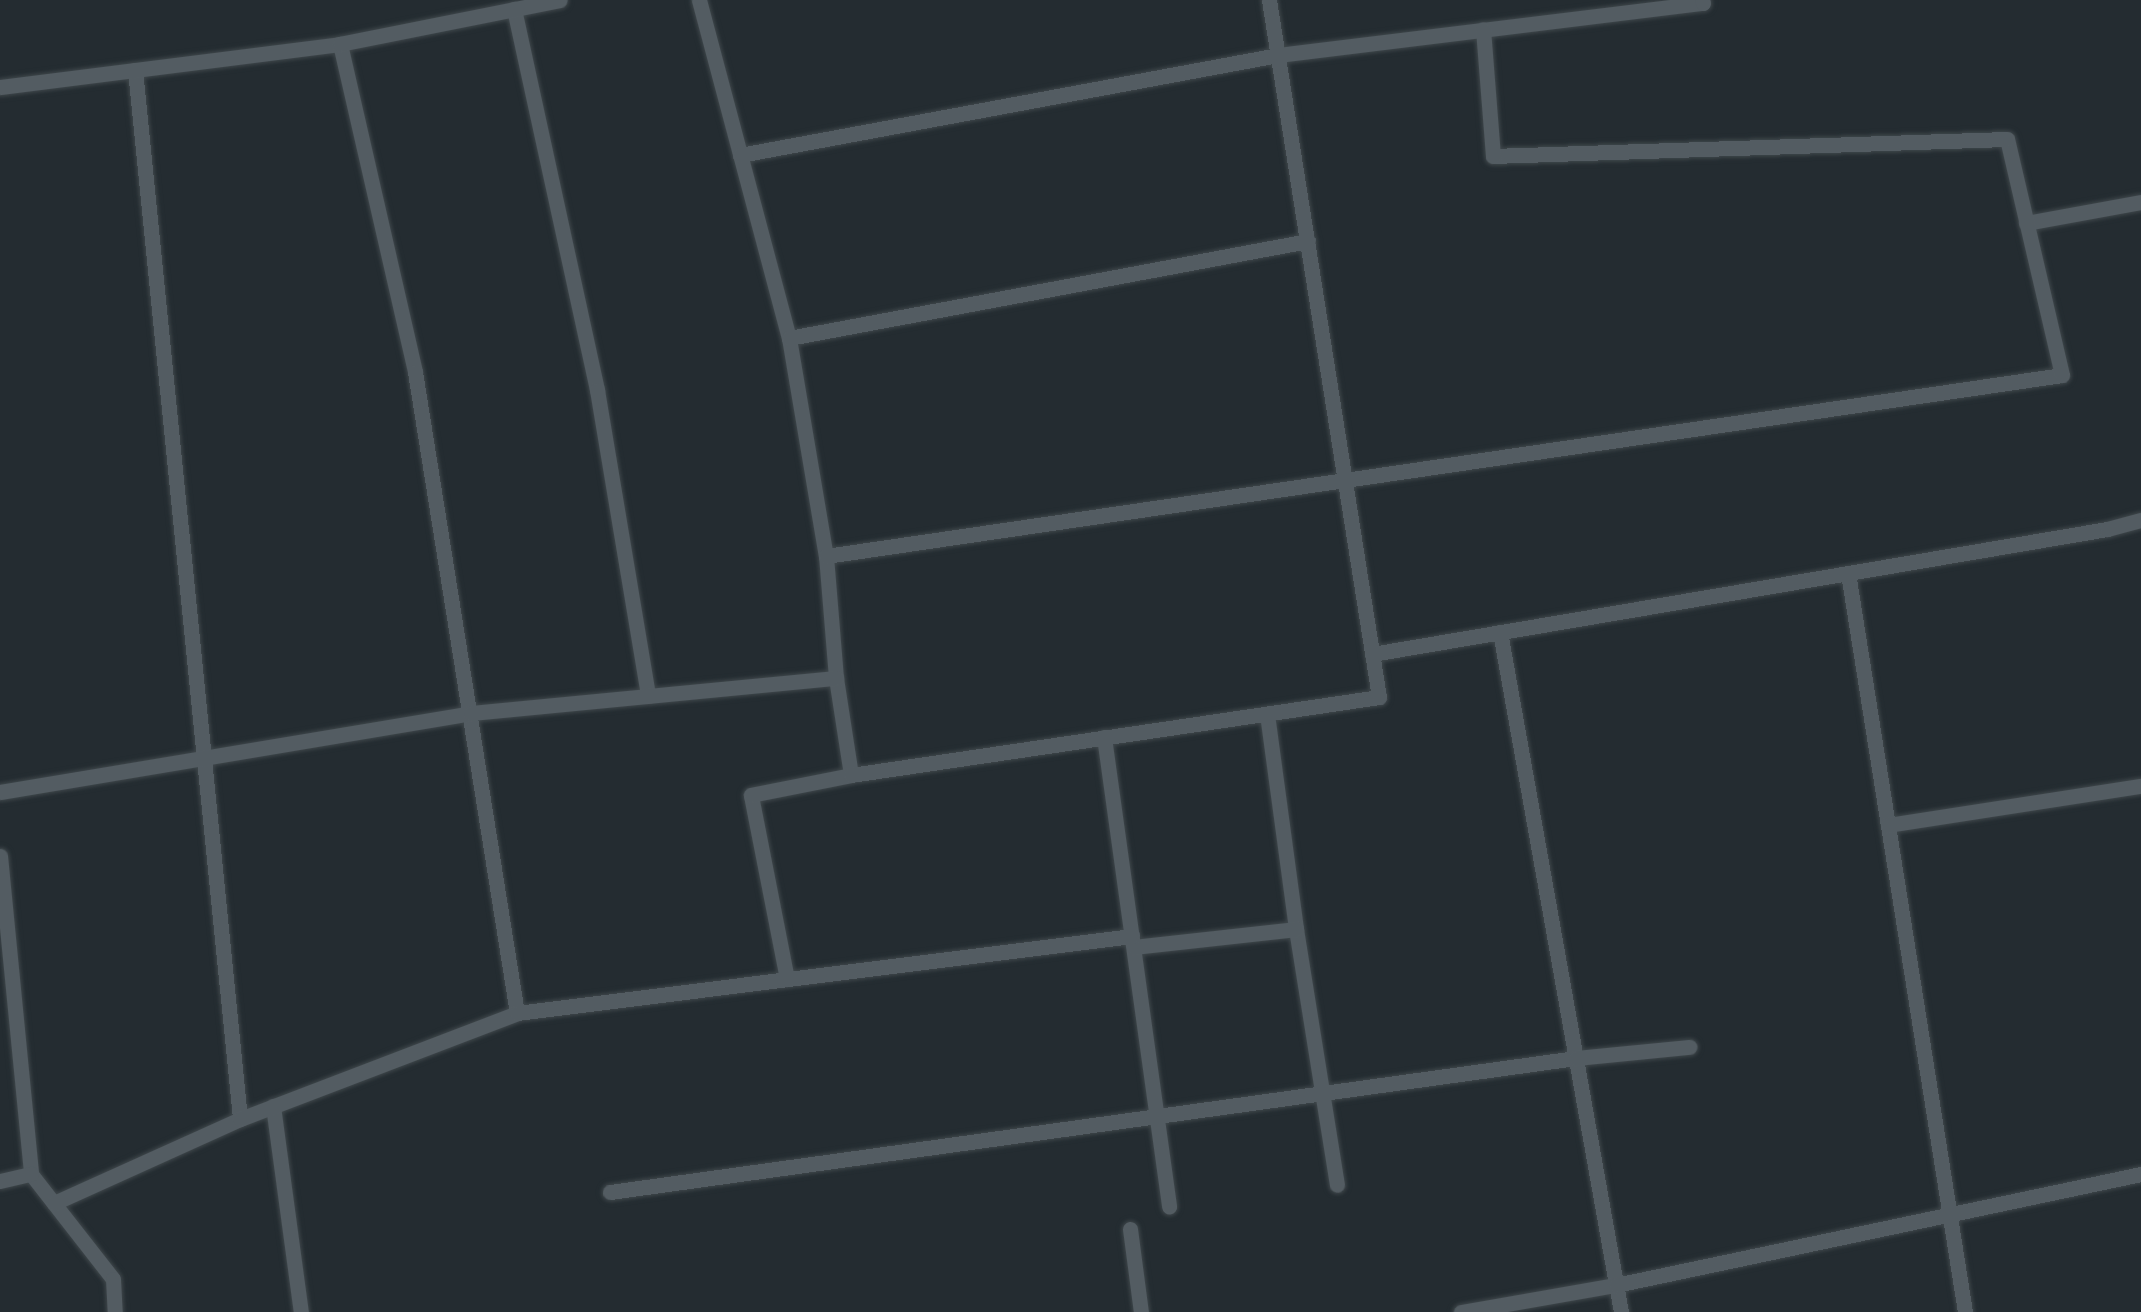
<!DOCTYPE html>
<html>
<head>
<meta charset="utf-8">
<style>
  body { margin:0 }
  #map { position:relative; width:2141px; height:1312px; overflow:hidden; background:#242c31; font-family:Cabin,sans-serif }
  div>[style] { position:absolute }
  .roads { filter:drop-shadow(0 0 2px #3f474b) drop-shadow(0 0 2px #3f474b) }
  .street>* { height:15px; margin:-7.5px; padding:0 7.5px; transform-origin:7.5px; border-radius:7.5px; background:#535c62 }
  span { translate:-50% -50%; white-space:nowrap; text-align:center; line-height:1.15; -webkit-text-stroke:4.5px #242c31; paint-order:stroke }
</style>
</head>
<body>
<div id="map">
  <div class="roads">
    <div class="street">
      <i style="left:699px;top:0;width:350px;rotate:75.1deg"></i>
      <i style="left:789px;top:338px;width:221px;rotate:80.4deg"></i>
      <i style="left:826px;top:556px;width:122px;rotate:85.3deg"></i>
      <i style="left:836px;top:678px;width:98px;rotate:81.2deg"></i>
      <i style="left:514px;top:9px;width:390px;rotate:77.7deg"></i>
      <i style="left:597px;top:390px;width:310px;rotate:80.5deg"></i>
      <i style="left:340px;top:44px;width:336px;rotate:77.1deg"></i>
      <i style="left:415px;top:372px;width:649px;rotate:80.96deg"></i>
      <i style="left:135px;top:70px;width:1054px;rotate:84.28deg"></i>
      <i style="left:0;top:87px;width:343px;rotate:-7.2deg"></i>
      <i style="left:340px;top:44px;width:224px;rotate:-11.3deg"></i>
      <i style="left:740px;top:155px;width:547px;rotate:-10.53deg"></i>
      <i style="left:1278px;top:55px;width:428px;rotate:-7deg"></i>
      <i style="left:1703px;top:3px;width:3px;rotate:-108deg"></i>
      <i style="left:2026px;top:223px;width:117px;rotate:-10.3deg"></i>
      <i style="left:789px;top:338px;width:528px;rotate:-10.59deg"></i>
      <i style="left:826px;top:556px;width:1249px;rotate:-8.33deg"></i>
      <i style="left:2062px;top:375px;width:242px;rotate:-103.1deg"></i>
      <i style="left:2007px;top:139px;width:514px;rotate:178.11deg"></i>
      <i style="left:1493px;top:156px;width:127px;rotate:-94.5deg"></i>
      <i style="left:1848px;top:573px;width:748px;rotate:81deg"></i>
      <i style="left:1500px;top:632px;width:691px;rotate:79.91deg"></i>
      <i style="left:1372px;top:654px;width:746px;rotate:-9.65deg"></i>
      <i style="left:2107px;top:529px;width:35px;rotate:-15deg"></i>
      <i style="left:1267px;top:714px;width:217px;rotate:82.3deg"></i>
      <i style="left:1296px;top:929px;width:259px;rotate:80.9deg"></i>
      <i style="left:1104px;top:737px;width:474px;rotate:82.1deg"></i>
      <i style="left:0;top:792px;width:478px;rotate:-9.5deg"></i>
      <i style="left:471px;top:713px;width:367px;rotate:-5.5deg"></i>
      <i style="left:1888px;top:825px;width:256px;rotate:-8.8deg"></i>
      <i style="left:0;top:856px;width:320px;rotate:84.4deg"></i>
      <i style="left:31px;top:1174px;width:133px;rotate:52deg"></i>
      <i style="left:113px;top:1279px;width:33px;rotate:87deg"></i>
      <i style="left:1134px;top:947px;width:163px;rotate:-6.3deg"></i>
      <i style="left:787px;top:979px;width:187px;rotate:-101.1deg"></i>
      <i style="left:751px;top:795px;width:102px;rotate:-11.3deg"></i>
      <i style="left:851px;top:775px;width:534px;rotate:-8.4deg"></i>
      <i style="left:1379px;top:697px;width:706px;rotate:-98.97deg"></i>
      <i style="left:273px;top:1106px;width:208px;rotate:82.3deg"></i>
      <i style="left:0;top:1181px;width:32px;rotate:-13deg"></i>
      <i style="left:610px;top:1192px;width:975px;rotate:-7.9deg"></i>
      <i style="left:1576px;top:1058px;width:114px;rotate:-5.6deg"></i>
      <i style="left:54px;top:1203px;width:204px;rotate:-24.3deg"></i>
      <i style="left:240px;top:1119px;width:297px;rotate:-20.9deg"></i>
      <i style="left:517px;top:1013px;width:620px;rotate:-7.14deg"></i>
      <i style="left:1130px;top:1229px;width:84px;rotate:82.5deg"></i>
      <i style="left:1461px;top:1312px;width:157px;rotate:-9.9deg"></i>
      <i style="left:1616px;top:1285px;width:537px;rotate:-11.94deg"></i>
    </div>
  </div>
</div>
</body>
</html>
